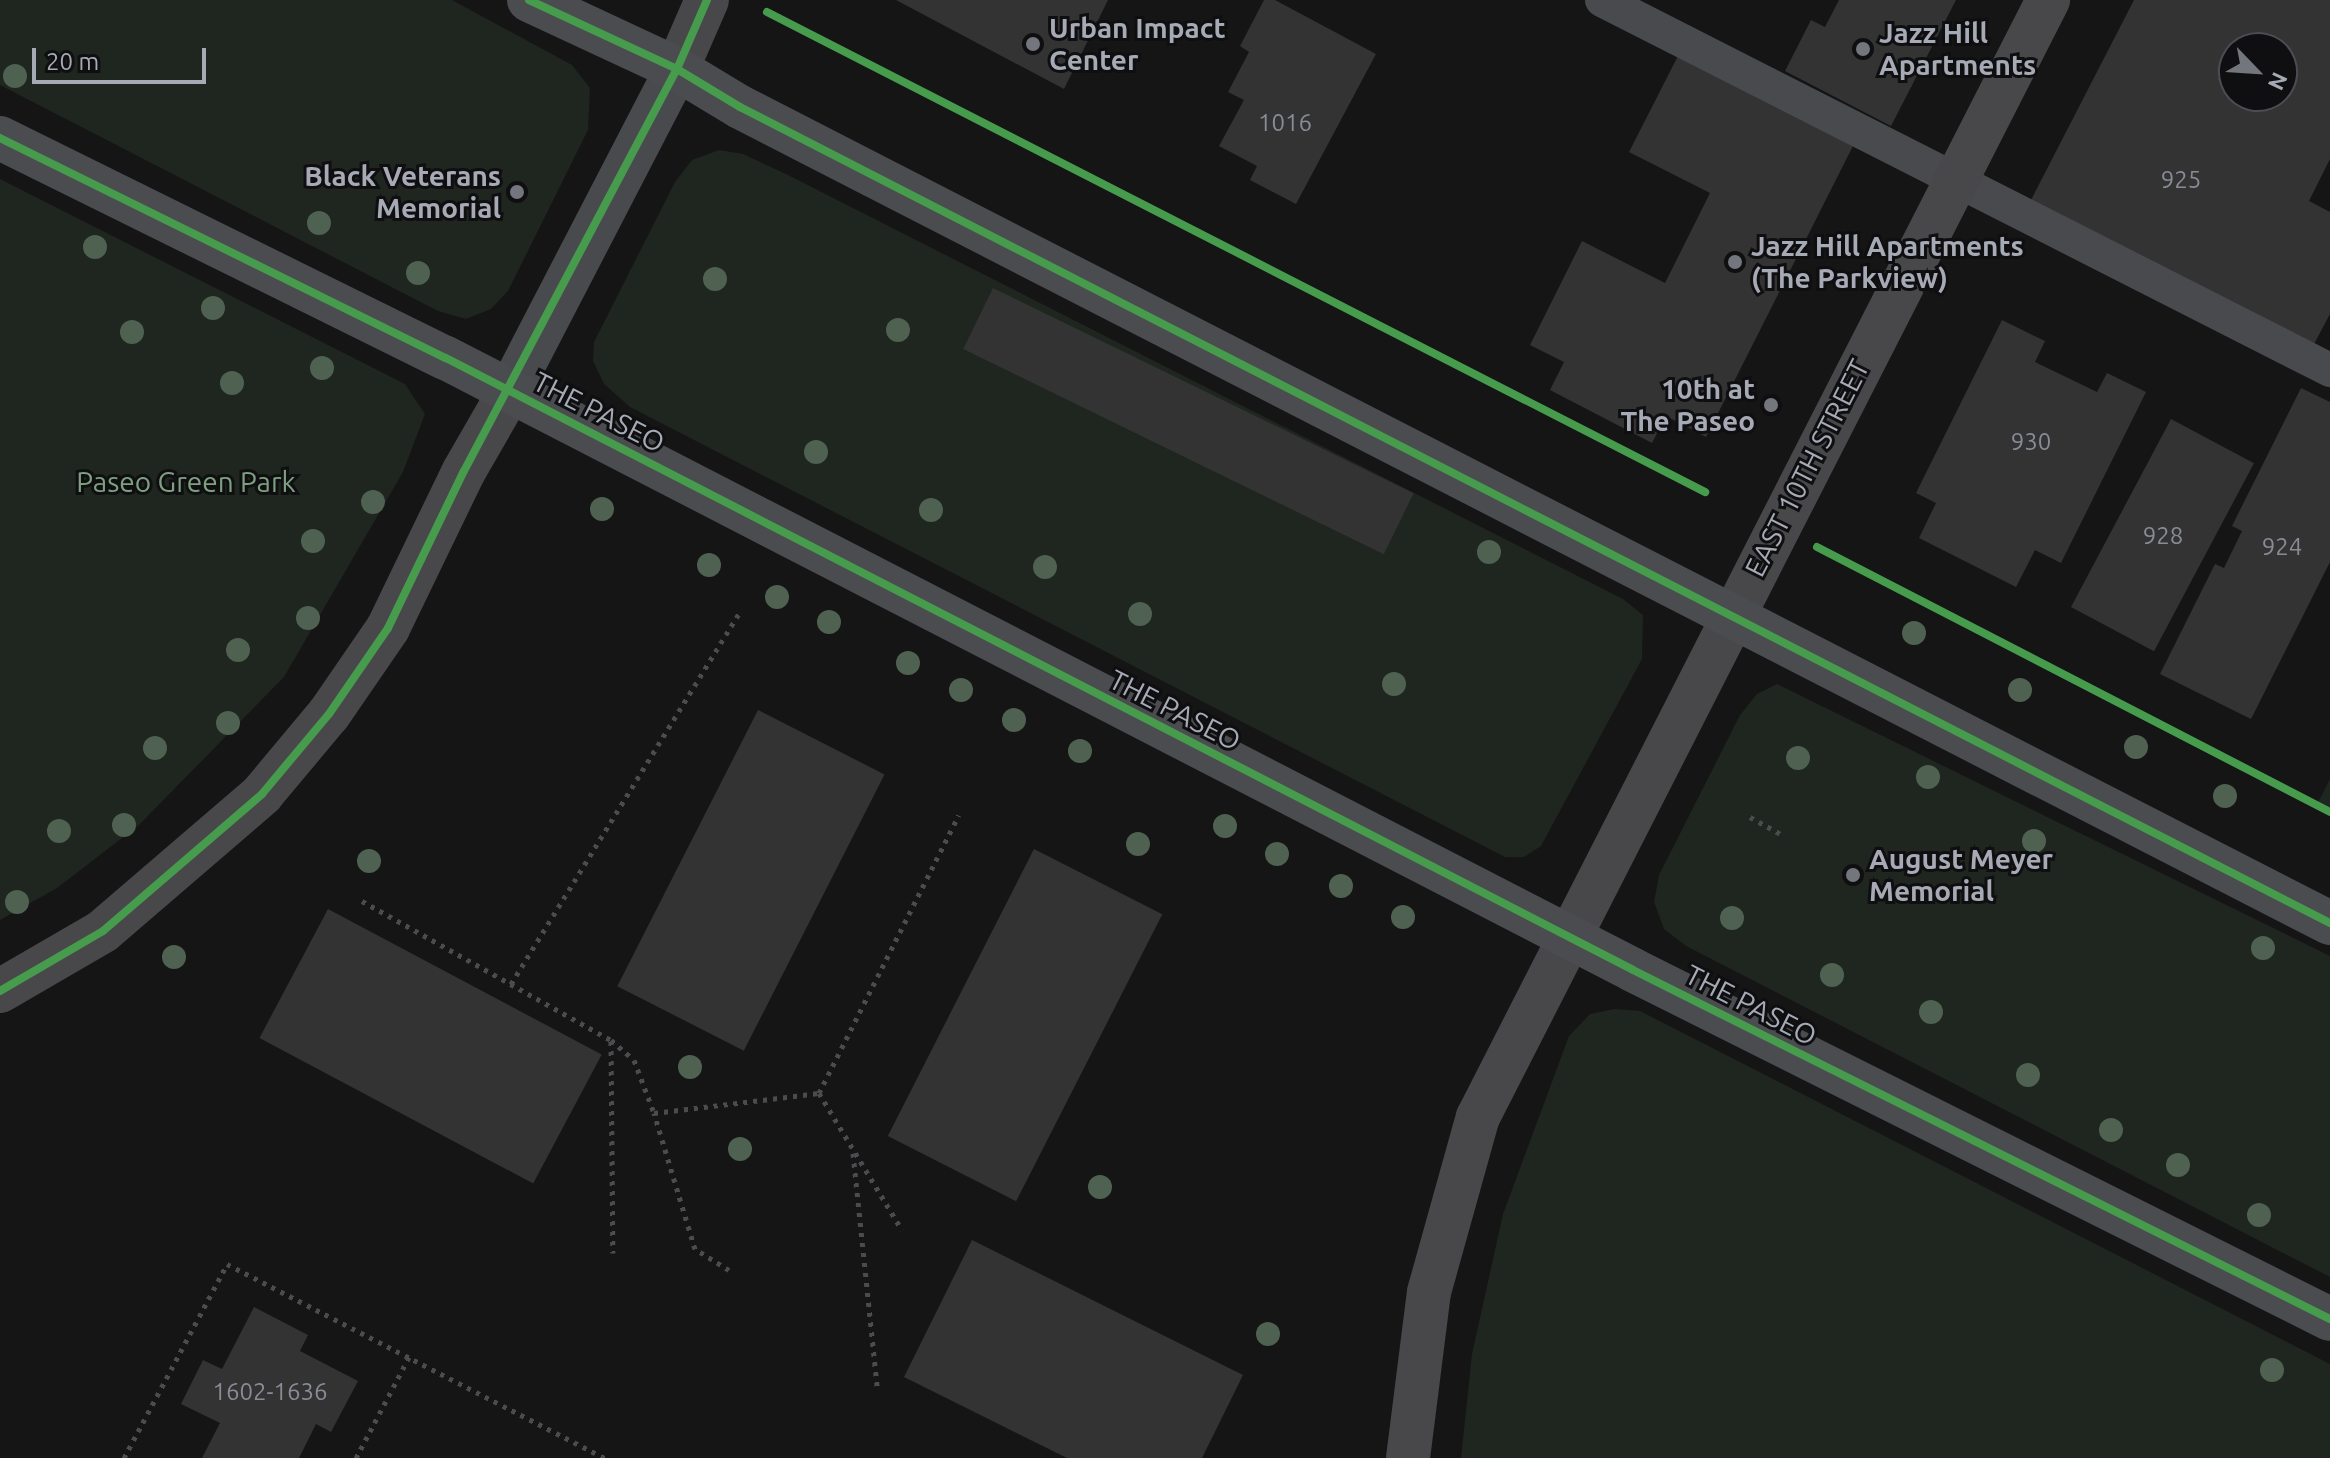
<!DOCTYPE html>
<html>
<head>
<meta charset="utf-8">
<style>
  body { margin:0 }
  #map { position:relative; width:2330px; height:1458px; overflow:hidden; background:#151515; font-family:Ubuntu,sans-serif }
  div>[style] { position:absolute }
  .green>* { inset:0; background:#1f251f }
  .building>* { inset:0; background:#333334; transform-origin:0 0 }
  .path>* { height:5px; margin-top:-2.5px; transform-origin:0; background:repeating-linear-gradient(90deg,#4b4c4f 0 4px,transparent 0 10px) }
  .service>* { height:34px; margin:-17px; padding:0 17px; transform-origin:17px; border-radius:17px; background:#494a4d }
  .tertiary>* { height:44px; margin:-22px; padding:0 22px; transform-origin:22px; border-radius:22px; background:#494a4d }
  .secondary>* { height:44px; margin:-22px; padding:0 22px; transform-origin:22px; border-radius:22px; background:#48484b }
  .primary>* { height:44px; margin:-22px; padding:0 22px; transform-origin:22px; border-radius:22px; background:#4b4c4f }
  .cycleway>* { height:8px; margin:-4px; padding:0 4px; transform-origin:4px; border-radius:4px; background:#469c4c }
  .trees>* { width:24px; height:24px; margin:-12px; border-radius:50%; background:#4f6150 }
  .dots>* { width:22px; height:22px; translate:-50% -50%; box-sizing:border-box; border:4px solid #0f0f11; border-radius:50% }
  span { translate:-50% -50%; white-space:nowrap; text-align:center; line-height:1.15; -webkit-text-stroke:6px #0f0f11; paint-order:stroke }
  .number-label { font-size:24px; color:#898c95 }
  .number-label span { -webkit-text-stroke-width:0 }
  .poi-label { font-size:28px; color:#a6aab5; font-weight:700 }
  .left { translate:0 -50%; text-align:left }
  .right { translate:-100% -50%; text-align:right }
  .street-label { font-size:28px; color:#a6aab5 }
  .park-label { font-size:28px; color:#7ea080 }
  .north { position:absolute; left:2218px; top:32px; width:80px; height:80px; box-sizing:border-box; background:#0f0f11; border:2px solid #4b4d53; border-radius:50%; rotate:115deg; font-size:22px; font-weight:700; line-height:32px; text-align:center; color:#a6aab5 }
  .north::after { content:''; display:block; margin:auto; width:28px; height:36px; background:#73767d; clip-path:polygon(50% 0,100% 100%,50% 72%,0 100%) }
  .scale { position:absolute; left:32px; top:48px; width:174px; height:36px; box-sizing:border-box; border:4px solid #a6aab5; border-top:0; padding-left:10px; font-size:24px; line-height:28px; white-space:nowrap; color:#a6aab5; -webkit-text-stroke:6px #0f0f11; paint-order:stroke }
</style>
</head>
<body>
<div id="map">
  <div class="green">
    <i style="clip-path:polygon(0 0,452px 0,572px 65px,590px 88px,588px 130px,508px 291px,491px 309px,466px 319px,438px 311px,0 85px)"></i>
    <i style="clip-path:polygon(719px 150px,743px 154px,788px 175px,1623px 599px,1643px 615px,1642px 659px,1541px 846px,1524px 857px,1505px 857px,630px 407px,604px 384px,593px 361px,594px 342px,675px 182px,692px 160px)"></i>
    <i style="clip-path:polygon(0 179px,405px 384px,425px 414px,403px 472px,284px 677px,139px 825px,57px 888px,0 920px)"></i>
    <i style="clip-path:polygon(1777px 684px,2330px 956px,2330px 1277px,1686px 946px,1664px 929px,1654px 902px,1659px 875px,1740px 715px,1757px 694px)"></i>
    <i style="clip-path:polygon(2330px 779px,2330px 816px,2315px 808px)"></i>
    <i style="clip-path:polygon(1615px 1009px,1640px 1011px,2330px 1364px,2330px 1458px,1461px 1458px,1472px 1354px,1503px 1214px,1569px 1036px,1590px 1014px)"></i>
  </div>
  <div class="building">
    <i style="clip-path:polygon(896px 0,1108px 0,1064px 89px)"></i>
    <i style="clip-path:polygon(1264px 0,1275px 0,1376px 54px,1296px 204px,1250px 180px,1257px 166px,1219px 146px,1244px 100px,1228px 92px,1249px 52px,1240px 46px)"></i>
    <i style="clip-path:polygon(1839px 0,1956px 0,1891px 126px,1785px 71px,1811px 20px,1825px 27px)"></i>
    <i style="clip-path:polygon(evenodd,2134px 0,2330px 0,2330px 159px,2309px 201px,2330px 212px,2330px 314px,2313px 346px,2031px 200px,2134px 0,2234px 48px,2282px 48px,2282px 96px,2234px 96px,2234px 48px)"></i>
    <i style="clip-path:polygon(1680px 52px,1855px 142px,1706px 437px,1666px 416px,1652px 443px,1550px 390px,1564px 362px,1530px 345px,1582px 241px,1665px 283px,1710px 193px,1629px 152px)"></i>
    <i style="left:993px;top:288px;width:468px;height:68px;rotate:26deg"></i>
    <i style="clip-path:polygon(2002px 320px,2045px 341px,2035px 362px,2097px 392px,2107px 373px,2146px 392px,2061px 563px,2035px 550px,2016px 587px,1919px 538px,1936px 503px,1916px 493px)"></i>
    <i style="clip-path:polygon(2301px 388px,2330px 402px,2330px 562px,2251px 719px,2160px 674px,2215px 564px,2224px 568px,2242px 531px,2232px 526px)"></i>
    <i style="left:2171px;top:419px;width:94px;height:213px;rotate:28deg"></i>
    <i style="left:758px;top:710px;width:142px;height:310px;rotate:27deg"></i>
    <i style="left:1034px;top:849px;width:144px;height:322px;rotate:27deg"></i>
    <i style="left:328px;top:909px;width:310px;height:146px;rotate:28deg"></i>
    <i style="clip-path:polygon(972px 1240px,1243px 1375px,1202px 1458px,1067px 1458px,904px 1377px)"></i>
    <i style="clip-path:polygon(254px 1307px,308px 1335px,300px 1351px,358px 1381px,331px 1432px,316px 1424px,299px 1458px,202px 1458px,220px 1423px,181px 1404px,203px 1360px,222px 1369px)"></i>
  </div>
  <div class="path">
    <i style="left:1750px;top:817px;width:38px;rotate:29deg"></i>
    <i style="left:362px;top:901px;width:285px;rotate:29.2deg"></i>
    <i style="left:611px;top:1040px;width:30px;rotate:41deg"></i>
    <i style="left:634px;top:1060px;width:57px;rotate:69.3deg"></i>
    <i style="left:511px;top:984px;width:435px;rotate:-58.4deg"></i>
    <i style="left:611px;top:1041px;width:212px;rotate:89.5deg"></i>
    <i style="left:819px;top:1093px;width:311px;rotate:-63.3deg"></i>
    <i style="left:853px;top:1153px;width:235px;rotate:84.1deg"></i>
    <i style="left:729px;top:1270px;width:40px;rotate:-148deg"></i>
    <i style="left:695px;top:1249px;width:142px;rotate:-106.8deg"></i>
    <i style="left:654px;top:1113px;width:166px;rotate:-6.9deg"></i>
    <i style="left:819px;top:1093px;width:160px;rotate:58.8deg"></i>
    <i style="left:124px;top:1458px;width:220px;rotate:-62deg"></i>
    <i style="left:227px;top:1264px;width:425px;rotate:27.2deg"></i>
    <i style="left:356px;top:1458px;width:114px;rotate:-62.3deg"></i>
  </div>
  <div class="service">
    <i style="left:1602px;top:0;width:817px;rotate:26.94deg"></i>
  </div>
  <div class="tertiary">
    <i style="left:510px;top:391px;width:363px;rotate:-62.6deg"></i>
  </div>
  <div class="secondary">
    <i style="left:677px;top:69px;width:75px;rotate:-66.5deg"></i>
    <i style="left:0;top:991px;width:119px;rotate:-30.2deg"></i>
    <i style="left:103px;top:931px;width:210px;rotate:-40.7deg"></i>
    <i style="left:262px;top:794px;width:104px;rotate:-50.1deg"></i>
    <i style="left:329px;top:714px;width:104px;rotate:-55.5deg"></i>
    <i style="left:388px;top:628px;width:174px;rotate:-64.2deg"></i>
    <i style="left:464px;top:471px;width:92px;rotate:-60.1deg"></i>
    <i style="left:1408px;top:1458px;width:167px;rotate:-82.8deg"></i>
    <i style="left:1429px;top:1292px;width:182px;rotate:-74.4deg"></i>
    <i style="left:1478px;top:1117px;width:1254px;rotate:-62.96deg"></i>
  </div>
  <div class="primary">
    <i style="left:529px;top:0;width:163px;rotate:25deg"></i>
    <i style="left:677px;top:69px;width:74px;rotate:31.1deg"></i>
    <i style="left:740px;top:107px;width:1787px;rotate:27.17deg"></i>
    <i style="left:0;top:138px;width:497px;rotate:26.3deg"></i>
    <i style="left:446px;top:358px;width:1335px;rotate:27.27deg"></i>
    <i style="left:1633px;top:970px;width:779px;rotate:26.6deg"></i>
  </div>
  <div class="cycleway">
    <i style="left:529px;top:0;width:163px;rotate:25deg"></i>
    <i style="left:677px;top:69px;width:74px;rotate:31.1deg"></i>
    <i style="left:740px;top:107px;width:1787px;rotate:27.17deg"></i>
    <i style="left:767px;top:12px;width:1054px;rotate:27.1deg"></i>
    <i style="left:0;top:138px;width:497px;rotate:26.3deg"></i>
    <i style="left:446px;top:358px;width:1335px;rotate:27.27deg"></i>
    <i style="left:1633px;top:970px;width:779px;rotate:26.6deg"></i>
    <i style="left:1817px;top:547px;width:577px;rotate:27.32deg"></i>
    <i style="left:0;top:991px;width:119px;rotate:-30.2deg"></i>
    <i style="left:103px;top:931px;width:210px;rotate:-40.7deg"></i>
    <i style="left:262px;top:794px;width:104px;rotate:-50.1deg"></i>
    <i style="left:329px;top:714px;width:104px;rotate:-55.5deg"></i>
    <i style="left:388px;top:628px;width:174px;rotate:-64.2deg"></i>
    <i style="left:464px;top:471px;width:455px;rotate:-62.1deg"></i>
    <i style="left:677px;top:69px;width:75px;rotate:-66.5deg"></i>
  </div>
  <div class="trees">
    <i style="left:15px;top:76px"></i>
    <i style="left:319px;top:223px"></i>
    <i style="left:95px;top:247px"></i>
    <i style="left:418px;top:273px"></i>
    <i style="left:715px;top:279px"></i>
    <i style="left:213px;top:308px"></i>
    <i style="left:898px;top:330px"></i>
    <i style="left:132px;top:332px"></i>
    <i style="left:322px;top:368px"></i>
    <i style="left:232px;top:383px"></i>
    <i style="left:816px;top:452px"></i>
    <i style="left:373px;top:502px"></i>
    <i style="left:602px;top:509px"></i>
    <i style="left:931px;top:510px"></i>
    <i style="left:313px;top:541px"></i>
    <i style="left:1489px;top:552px"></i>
    <i style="left:709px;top:565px"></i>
    <i style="left:1045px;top:567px"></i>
    <i style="left:777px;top:597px"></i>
    <i style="left:1140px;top:614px"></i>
    <i style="left:308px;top:618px"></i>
    <i style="left:829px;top:622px"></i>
    <i style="left:1914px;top:633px"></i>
    <i style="left:238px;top:650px"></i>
    <i style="left:908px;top:663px"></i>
    <i style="left:1394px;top:684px"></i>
    <i style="left:961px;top:690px"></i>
    <i style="left:2020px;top:690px"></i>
    <i style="left:1014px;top:720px"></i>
    <i style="left:228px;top:723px"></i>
    <i style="left:2136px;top:747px"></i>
    <i style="left:155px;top:748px"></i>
    <i style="left:1080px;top:751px"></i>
    <i style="left:1798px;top:758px"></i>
    <i style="left:1928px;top:777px"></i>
    <i style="left:2225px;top:796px"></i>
    <i style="left:124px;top:825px"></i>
    <i style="left:1225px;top:826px"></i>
    <i style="left:59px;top:831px"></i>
    <i style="left:2034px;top:841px"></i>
    <i style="left:1138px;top:844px"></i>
    <i style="left:1277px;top:854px"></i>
    <i style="left:369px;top:861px"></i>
    <i style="left:1341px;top:886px"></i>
    <i style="left:17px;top:902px"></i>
    <i style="left:1403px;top:917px"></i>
    <i style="left:1732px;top:918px"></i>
    <i style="left:2263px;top:948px"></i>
    <i style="left:174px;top:957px"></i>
    <i style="left:1832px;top:975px"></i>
    <i style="left:1931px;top:1012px"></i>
    <i style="left:690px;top:1067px"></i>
    <i style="left:2028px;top:1075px"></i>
    <i style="left:2111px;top:1130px"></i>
    <i style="left:740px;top:1149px"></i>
    <i style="left:2178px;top:1165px"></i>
    <i style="left:1100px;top:1187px"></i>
    <i style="left:2259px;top:1215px"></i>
    <i style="left:1268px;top:1334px"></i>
    <i style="left:2272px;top:1370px"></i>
  </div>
  <div class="dots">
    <i style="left:1033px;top:44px;background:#73767d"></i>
    <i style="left:1863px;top:49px;background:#73767d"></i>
    <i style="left:517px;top:192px;background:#73767d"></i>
    <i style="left:1735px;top:262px;background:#73767d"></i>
    <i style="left:1771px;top:405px;background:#73767d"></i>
    <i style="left:1853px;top:875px;background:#73767d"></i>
  </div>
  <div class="number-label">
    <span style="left:1285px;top:123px">1016</span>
    <span style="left:2181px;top:180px">925</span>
    <span style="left:2031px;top:442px">930</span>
    <span style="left:2163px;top:536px">928</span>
    <span style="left:2282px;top:547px">924</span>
    <span style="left:270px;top:1392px">1602-1636</span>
  </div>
  <div class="poi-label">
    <span class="left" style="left:1049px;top:44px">Urban Impact<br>Center</span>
    <span class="left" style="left:1879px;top:49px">Jazz Hill<br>Apartments</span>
    <span class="right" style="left:501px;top:192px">Black Veterans<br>Memorial</span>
    <span class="left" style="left:1751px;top:262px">Jazz Hill Apartments<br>(The Parkview)</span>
    <span class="right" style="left:1755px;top:405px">10th at<br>The Paseo</span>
    <span class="left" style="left:1869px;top:875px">August Meyer<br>Memorial</span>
  </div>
  <div class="street-label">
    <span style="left:599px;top:412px;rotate:27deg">THE PASEO</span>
    <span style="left:1807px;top:468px;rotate:-63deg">EAST 10TH STREET</span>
    <span style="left:1175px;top:710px;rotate:27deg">THE PASEO</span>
    <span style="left:1751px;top:1005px;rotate:27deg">THE PASEO</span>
  </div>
  <div class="park-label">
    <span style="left:186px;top:482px">Paseo Green Park</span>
  </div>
  <div class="north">N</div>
  <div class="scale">20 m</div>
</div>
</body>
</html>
